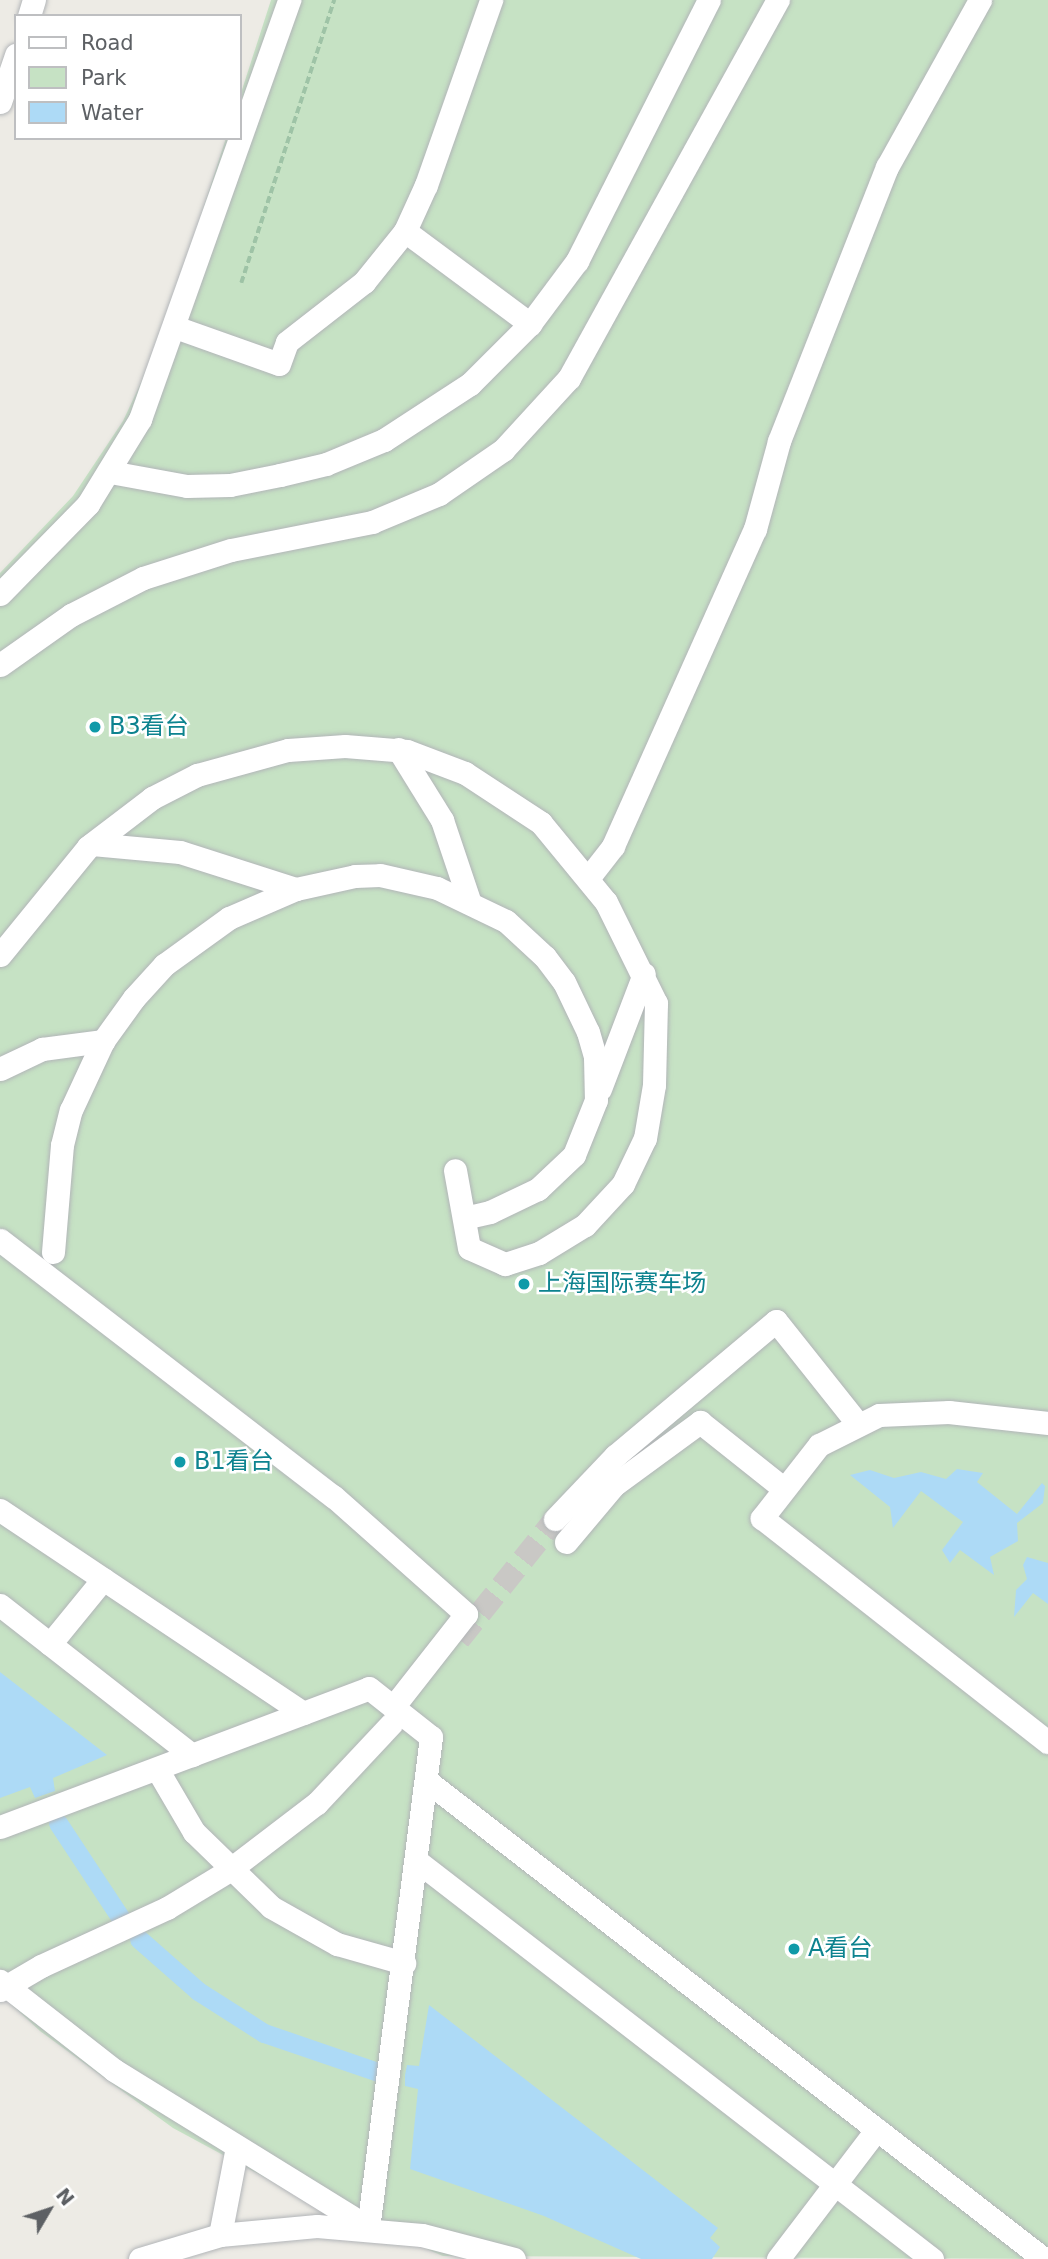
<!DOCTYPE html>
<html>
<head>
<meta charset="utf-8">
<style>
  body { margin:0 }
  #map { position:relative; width:1048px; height:2259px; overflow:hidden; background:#edebe5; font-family:"DejaVu Sans","Noto Sans SC",sans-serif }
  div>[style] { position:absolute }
  .green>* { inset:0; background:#c6e2c4 }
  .water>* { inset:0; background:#addaf6 }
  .canal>* { height:19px; margin:-9.5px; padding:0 9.5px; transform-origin:9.5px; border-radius:9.5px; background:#addaf6 }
  .minor-tunnel>* { height:23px; margin-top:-11.5px; transform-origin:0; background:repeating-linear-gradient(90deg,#c9c8c5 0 23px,transparent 0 34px) }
  .path>* { height:3.5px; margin-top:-1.75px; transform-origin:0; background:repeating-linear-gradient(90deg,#9ec3a6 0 7px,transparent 0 10.5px) }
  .roads { filter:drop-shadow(0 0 2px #b2b5b8) drop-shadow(0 0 2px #b2b5b8) }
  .minor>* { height:23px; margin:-11.5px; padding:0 11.5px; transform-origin:11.5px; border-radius:11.5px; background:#fff }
  .dots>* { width:19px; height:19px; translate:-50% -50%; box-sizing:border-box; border:4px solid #fff; border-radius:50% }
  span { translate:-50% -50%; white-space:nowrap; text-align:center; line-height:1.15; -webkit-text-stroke:5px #fff; paint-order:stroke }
  .culture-label { font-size:24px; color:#0d838f }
  .left { translate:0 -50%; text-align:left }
  .legend { position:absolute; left:14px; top:14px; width:228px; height:126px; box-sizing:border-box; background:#fff; border:2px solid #bebfc1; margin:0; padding:9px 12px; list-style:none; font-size:21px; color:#5d6064 }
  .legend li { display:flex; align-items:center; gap:14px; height:35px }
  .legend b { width:35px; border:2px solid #bebfc1 }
  .north { position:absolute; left:14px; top:2175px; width:70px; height:70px; -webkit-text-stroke:5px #fff; paint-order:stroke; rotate:51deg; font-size:19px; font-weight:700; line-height:28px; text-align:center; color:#5d6064 }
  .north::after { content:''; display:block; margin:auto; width:24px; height:32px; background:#5d6064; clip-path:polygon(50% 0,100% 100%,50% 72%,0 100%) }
</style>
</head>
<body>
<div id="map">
  <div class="green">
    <i style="clip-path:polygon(271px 0,1048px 0,1048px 2259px,443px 2256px,292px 2192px,173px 2128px,40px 2031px,0 1994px,0 573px,73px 496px,123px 421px,160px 342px,226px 138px,240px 138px,240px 96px)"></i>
  </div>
  <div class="water">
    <i style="clip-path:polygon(957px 1469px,983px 1473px,977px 1482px,1017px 1514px,1042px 1483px,1045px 1486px,1043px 1503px,1017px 1523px,1018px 1541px,990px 1557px,994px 1575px,960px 1550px,950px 1563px,942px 1550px,963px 1522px,921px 1491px,893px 1528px,890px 1507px,850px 1475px,870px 1470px,894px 1478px,921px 1472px,946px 1479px)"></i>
    <i style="clip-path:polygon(1027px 1557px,1048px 1563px,1048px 1604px,1033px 1593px,1014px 1617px,1016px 1590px,1027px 1579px,1023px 1565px)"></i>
    <i style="clip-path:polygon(0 1672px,107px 1755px,53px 1778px,55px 1791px,35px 1798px,30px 1787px,0 1798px)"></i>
    <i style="clip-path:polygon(429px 2005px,718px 2228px,710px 2238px,720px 2247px,712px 2259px,641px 2259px,544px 2216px,410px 2169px,418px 2089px,405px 2086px,405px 2075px,407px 2065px,419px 2066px)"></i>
  </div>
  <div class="canal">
    <i style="left:58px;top:1823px;width:113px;rotate:56.6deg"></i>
    <i style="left:139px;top:1939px;width:79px;rotate:41.4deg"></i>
    <i style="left:198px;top:1991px;width:78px;rotate:32.5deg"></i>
    <i style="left:264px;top:2033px;width:120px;rotate:18.9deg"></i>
  </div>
  <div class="minor-tunnel">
    <i style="left:459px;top:1639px;width:154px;rotate:-51.3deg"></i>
  </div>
  <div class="path">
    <i style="left:241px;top:283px;width:298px;rotate:-71.8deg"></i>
  </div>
  <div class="roads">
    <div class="minor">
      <i style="left:29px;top:16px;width:17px;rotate:-73deg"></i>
      <i style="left:0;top:102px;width:50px;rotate:-71.2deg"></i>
      <i style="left:405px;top:231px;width:156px;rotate:36.6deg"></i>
      <i style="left:175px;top:327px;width:110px;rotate:19.6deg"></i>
      <i style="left:279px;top:364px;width:23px;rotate:-70deg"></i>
      <i style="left:287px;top:342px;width:98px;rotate:-37.9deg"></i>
      <i style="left:364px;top:282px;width:65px;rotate:-51.2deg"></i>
      <i style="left:405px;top:231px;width:51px;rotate:-65.5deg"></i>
      <i style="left:426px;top:185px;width:196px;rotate:-70.6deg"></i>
      <i style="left:110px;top:472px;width:78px;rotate:10.3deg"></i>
      <i style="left:187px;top:486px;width:43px;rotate:-1.3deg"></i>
      <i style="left:230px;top:485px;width:51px;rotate:-11.3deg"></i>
      <i style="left:280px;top:475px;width:47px;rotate:-13.4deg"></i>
      <i style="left:326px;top:464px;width:63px;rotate:-22.5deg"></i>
      <i style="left:384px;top:440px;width:103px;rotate:-33.1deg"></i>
      <i style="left:470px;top:384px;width:85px;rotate:-45deg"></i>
      <i style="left:530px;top:324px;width:79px;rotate:-53.3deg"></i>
      <i style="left:577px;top:261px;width:292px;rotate:-63.2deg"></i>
      <i style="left:0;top:594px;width:126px;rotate:-45.6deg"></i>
      <i style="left:88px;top:504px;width:100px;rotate:-58.5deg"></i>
      <i style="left:140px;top:419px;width:445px;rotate:-70.4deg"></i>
      <i style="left:0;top:665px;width:87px;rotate:-35.2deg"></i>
      <i style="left:71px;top:615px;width:81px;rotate:-27.2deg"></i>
      <i style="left:143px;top:578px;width:92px;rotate:-17.7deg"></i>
      <i style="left:231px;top:550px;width:144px;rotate:-11.2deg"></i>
      <i style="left:372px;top:522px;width:73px;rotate:-22.7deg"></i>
      <i style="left:439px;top:494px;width:78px;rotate:-34.5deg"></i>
      <i style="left:503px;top:450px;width:98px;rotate:-47.5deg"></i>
      <i style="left:569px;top:378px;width:432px;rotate:-61.1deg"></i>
      <i style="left:398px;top:749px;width:84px;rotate:58.2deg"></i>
      <i style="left:442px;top:820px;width:84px;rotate:71.4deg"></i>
      <i style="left:92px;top:844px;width:88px;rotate:5.2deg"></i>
      <i style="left:180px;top:852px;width:122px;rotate:17.7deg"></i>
      <i style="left:589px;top:877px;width:39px;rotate:-52deg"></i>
      <i style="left:613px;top:846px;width:347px;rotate:-65.9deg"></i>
      <i style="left:755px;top:529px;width:91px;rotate:-74.7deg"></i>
      <i style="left:779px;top:441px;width:295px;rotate:-68.5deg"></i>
      <i style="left:887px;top:167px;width:191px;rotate:-60.9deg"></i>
      <i style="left:0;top:955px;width:139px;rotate:-50.8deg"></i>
      <i style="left:88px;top:847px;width:81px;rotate:-37.4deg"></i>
      <i style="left:152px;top:798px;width:51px;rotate:-27.1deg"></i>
      <i style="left:197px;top:775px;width:94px;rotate:-15.4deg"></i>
      <i style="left:288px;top:750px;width:57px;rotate:-4deg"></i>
      <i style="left:345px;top:746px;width:62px;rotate:4.6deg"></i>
      <i style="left:407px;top:751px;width:62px;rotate:20.8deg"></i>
      <i style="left:465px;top:773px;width:91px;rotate:33.3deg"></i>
      <i style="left:541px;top:823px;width:102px;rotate:50.6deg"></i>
      <i style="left:606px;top:902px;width:113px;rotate:63.7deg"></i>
      <i style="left:656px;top:1003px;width:82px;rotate:91.4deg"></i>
      <i style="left:654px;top:1085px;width:54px;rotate:99.6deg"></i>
      <i style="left:645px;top:1138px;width:51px;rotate:115.6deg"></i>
      <i style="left:623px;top:1184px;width:56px;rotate:132.8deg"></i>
      <i style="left:585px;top:1225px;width:54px;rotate:148.7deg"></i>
      <i style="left:539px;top:1253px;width:36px;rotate:162deg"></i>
      <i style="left:505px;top:1264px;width:39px;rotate:-156deg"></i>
      <i style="left:469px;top:1248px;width:79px;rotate:-100.2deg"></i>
      <i style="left:0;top:1069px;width:47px;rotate:-25.5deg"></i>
      <i style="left:42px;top:1049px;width:62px;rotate:-7.5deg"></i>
      <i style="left:600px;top:1089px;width:123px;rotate:-69.1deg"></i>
      <i style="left:0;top:1240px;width:420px;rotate:37.6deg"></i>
      <i style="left:333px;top:1496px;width:178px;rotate:41.6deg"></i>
      <i style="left:466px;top:1614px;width:118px;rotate:128.1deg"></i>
      <i style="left:53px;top:1252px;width:107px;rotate:-85.2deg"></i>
      <i style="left:62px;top:1145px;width:36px;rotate:-76deg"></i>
      <i style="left:71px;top:1110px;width:76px;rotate:-65.1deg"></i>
      <i style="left:103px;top:1041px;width:53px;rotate:-54.2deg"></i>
      <i style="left:134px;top:998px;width:45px;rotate:-47.7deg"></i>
      <i style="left:164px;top:965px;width:80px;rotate:-35.9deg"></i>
      <i style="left:229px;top:918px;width:73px;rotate:-23.4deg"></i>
      <i style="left:296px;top:889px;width:60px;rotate:-12.4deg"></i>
      <i style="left:355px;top:876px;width:25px;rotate:-2deg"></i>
      <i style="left:380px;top:875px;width:58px;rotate:12.8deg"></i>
      <i style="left:437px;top:888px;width:76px;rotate:25.6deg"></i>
      <i style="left:506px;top:921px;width:53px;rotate:42.7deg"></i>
      <i style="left:545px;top:957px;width:31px;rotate:53deg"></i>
      <i style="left:564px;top:982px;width:55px;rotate:64.4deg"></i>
      <i style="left:588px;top:1032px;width:26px;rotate:74deg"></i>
      <i style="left:595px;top:1057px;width:43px;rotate:88.7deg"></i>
      <i style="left:596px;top:1100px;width:59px;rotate:111.8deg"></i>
      <i style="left:574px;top:1155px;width:50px;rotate:136.6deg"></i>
      <i style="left:538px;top:1189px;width:53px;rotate:154.4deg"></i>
      <i style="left:490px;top:1212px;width:26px;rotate:167deg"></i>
      <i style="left:1048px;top:1423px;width:100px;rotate:-173.7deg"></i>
      <i style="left:949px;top:1412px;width:70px;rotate:177.5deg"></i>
      <i style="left:879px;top:1415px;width:67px;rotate:153.4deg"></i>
      <i style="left:819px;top:1445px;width:93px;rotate:128deg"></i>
      <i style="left:762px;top:1518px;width:363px;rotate:38.1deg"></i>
      <i style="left:0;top:1510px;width:365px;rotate:33.8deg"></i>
      <i style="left:555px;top:1519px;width:87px;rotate:-46.4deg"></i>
      <i style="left:615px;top:1456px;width:210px;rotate:-40deg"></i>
      <i style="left:776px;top:1321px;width:130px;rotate:51.5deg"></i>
      <i style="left:566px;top:1542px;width:75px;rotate:-49.9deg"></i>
      <i style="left:614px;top:1485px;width:107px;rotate:-36.2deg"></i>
      <i style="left:700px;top:1422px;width:106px;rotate:38.5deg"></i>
      <i style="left:0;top:1605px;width:244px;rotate:38deg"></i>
      <i style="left:50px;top:1644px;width:84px;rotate:-50.8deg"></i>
      <i style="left:157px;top:1769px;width:73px;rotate:59.6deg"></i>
      <i style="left:194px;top:1832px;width:107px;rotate:44.2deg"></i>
      <i style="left:271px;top:1907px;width:76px;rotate:29.3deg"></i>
      <i style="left:337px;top:1944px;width:70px;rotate:15.8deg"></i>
      <i style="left:427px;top:1781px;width:780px;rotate:37.77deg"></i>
      <i style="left:0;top:1827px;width:394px;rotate:-20.6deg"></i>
      <i style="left:369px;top:1688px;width:79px;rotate:38.3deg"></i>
      <i style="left:431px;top:1737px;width:494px;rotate:97.3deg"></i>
      <i style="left:368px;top:2227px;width:299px;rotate:-148.3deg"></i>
      <i style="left:114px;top:2070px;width:145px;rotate:-142deg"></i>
      <i style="left:417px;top:1861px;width:651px;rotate:37.7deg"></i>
      <i style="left:0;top:1990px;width:48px;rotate:-30.3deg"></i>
      <i style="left:41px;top:1966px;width:139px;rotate:-24.7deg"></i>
      <i style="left:167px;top:1908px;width:71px;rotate:-31.2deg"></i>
      <i style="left:228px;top:1871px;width:112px;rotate:-37.4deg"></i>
      <i style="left:317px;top:1803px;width:108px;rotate:-46.9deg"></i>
      <i style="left:220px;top:2235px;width:90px;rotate:-79.1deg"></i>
      <i style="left:140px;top:2259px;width:84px;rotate:-16.7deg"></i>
      <i style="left:220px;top:2235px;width:97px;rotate:-5.3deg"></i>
      <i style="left:317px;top:2226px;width:105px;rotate:4.9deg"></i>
      <i style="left:422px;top:2235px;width:95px;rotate:14.6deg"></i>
      <i style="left:778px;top:2259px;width:163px;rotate:-52.7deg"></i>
    </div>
  </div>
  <div class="dots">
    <i style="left:95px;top:727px;background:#0f9aa8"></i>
    <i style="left:524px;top:1284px;background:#0f9aa8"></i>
    <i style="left:180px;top:1462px;background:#0f9aa8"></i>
    <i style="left:794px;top:1949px;background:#0f9aa8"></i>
  </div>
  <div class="culture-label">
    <span class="left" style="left:109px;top:727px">B3看台</span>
    <span class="left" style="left:538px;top:1284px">上海国际赛车场</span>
    <span class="left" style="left:194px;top:1462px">B1看台</span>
    <span class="left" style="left:808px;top:1949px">A看台</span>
  </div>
  <ul class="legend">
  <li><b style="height:9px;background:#fff"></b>Road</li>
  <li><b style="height:19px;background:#c6e2c4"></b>Park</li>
  <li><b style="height:19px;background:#addaf6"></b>Water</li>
  </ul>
  <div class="north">N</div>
</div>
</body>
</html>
